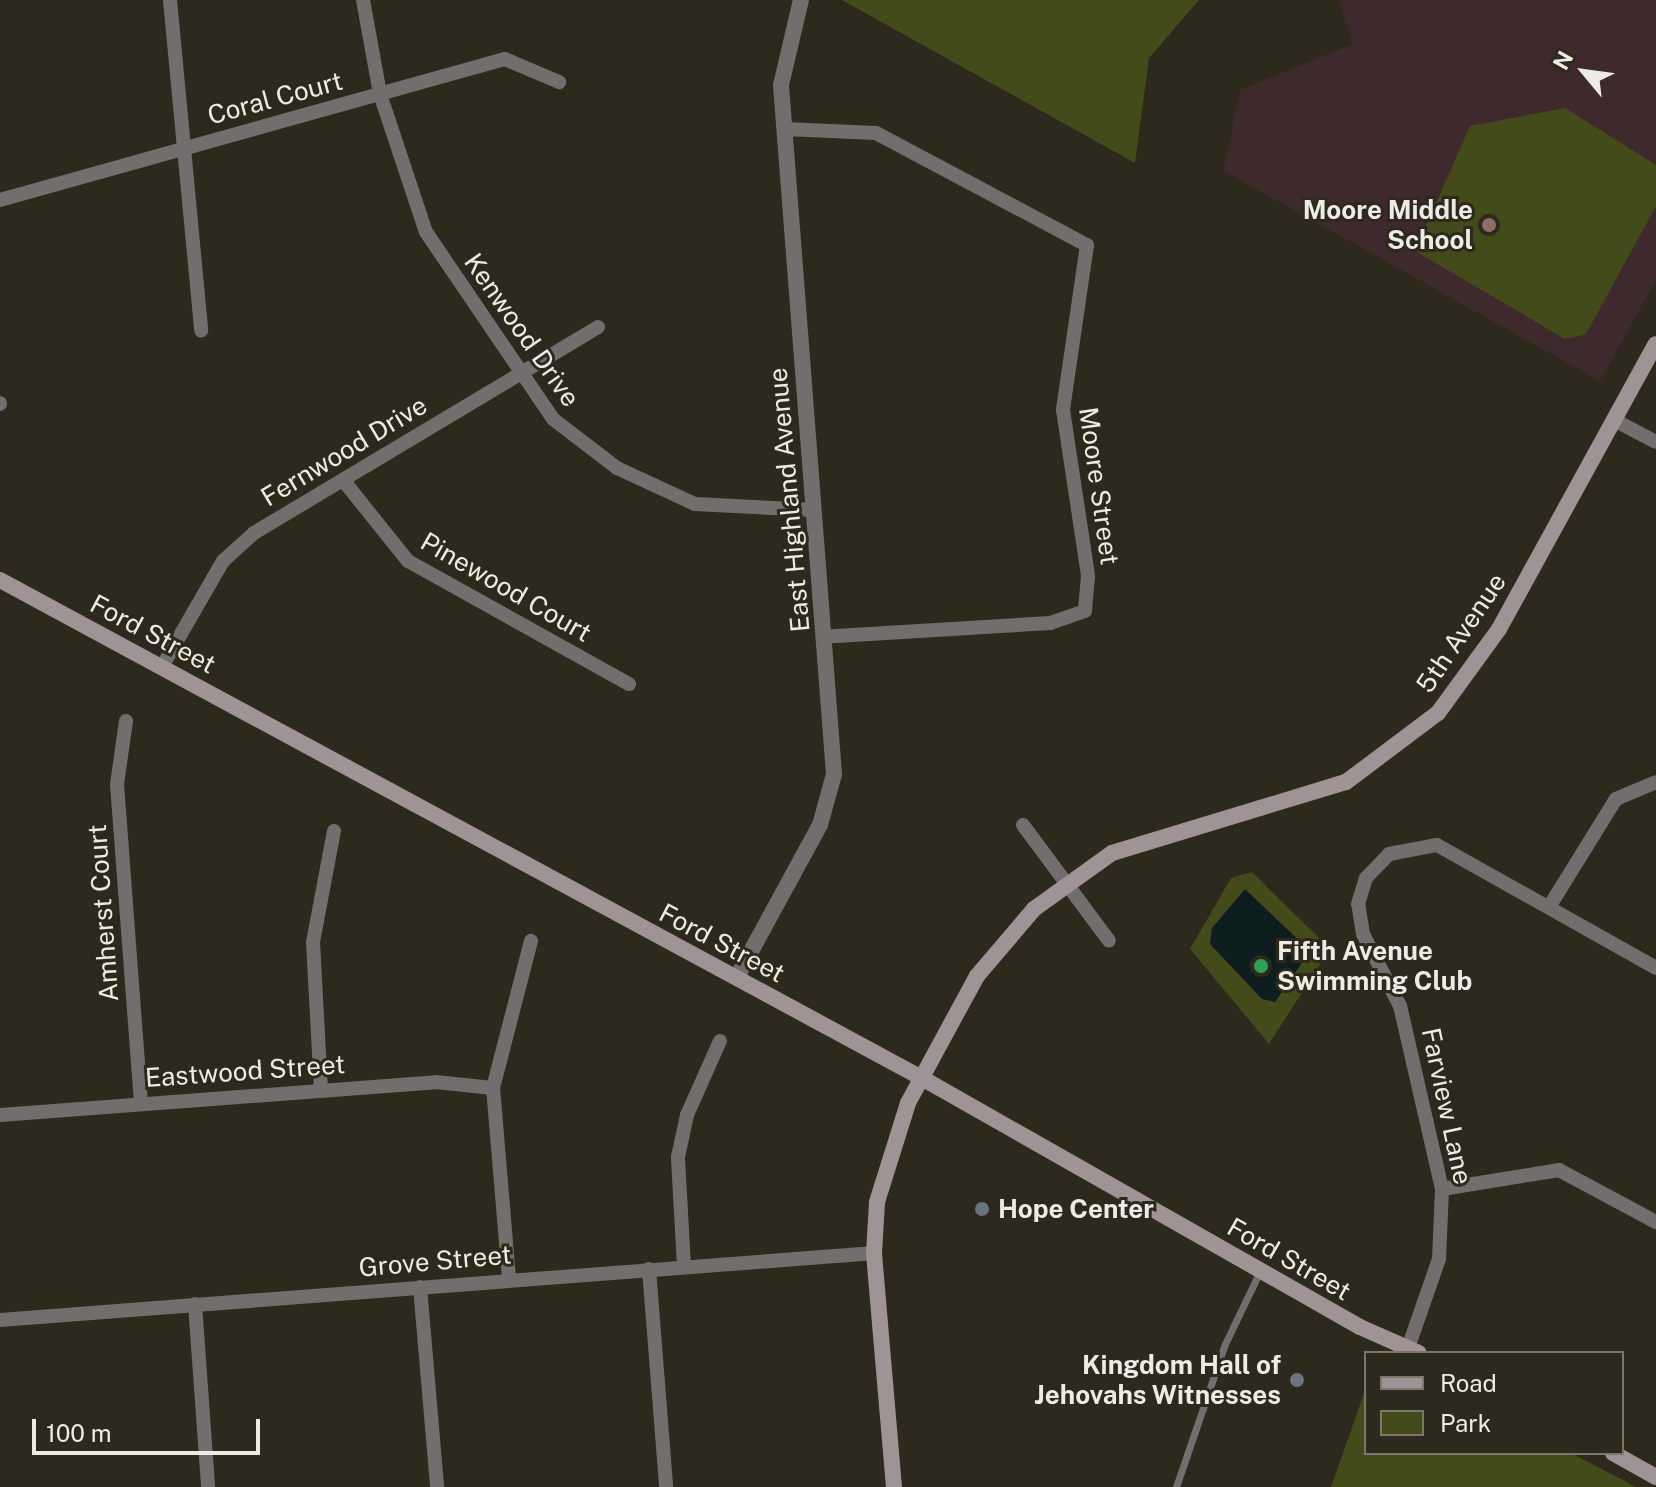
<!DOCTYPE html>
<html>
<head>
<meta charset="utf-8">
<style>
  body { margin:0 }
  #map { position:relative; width:1656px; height:1487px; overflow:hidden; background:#2d291d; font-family:"Public Sans",sans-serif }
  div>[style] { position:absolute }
  .education>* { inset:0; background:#3e2a2d }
  .green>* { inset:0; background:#444b1a }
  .water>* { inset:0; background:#0e1e1e }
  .service>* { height:7px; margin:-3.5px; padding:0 3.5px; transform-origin:3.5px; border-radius:3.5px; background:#746d6e }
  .minor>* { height:14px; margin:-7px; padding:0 7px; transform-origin:7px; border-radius:7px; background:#746d6e }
  .tertiary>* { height:16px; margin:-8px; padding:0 8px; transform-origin:8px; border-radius:8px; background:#746d6e }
  .secondary>* { height:16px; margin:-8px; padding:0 8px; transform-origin:8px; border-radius:8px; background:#9f9395 }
  .dots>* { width:22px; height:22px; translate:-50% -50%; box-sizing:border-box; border:4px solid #2d291d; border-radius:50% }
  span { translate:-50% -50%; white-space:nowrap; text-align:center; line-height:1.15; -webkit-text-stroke:6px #2d291d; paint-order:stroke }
  .street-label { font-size:26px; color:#eeebe4 }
  .poi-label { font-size:26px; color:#eeebe4; font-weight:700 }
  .right { translate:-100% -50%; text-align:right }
  .left { translate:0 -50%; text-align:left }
  .legend { position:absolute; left:1364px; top:1351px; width:260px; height:104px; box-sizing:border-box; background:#2d291d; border:2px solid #7a776d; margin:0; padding:10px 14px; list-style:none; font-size:24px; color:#eeebe4 }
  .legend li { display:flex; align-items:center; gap:16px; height:40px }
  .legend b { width:40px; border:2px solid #7a776d }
  .north { position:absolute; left:1544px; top:32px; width:80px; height:80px; -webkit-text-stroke:6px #2d291d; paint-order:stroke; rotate:299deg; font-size:22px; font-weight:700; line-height:32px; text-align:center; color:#eeebe4 }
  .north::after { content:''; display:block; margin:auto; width:28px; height:36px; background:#eeebe4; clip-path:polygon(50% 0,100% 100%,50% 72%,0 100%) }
  .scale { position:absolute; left:32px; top:1419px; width:228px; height:36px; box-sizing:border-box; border:4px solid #eeebe4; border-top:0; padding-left:10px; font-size:24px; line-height:28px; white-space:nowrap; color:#eeebe4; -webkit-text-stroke:6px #2d291d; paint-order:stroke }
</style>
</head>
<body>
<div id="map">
  <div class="education">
    <i style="clip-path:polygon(1338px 0,1656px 0,1656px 280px,1600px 381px,1224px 171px,1240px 90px,1353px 44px)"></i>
  </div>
  <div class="green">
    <i style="clip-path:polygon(842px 0,1199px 0,1149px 58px,1135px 163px)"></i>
    <i style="clip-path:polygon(1565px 108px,1656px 165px,1656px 206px,1586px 334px,1565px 339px,1415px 251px,1470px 126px)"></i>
    <i style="clip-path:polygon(1252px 872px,1330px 949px,1269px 1044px,1190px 949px,1231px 878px)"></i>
    <i style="clip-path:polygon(1366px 1388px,1366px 1453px,1571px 1453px,1636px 1487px,1331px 1487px)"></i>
  </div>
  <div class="water">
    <i style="clip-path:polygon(1245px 889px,1310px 951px,1275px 1002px,1262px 999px,1210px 944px,1212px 928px)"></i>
  </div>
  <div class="service">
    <i style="left:1176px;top:1487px;width:151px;rotate:-71.1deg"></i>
    <i style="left:1225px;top:1344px;width:81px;rotate:-64.4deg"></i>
  </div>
  <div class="minor">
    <i style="left:170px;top:0;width:332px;rotate:84.6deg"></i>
    <i style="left:363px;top:0;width:96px;rotate:79.7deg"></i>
    <i style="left:380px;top:94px;width:145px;rotate:71.6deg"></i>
    <i style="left:426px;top:232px;width:226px;rotate:55.8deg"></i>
    <i style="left:553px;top:419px;width:81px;rotate:37.4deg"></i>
    <i style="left:617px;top:468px;width:86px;rotate:24.8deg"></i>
    <i style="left:695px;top:504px;width:119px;rotate:2.9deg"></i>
    <i style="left:785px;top:129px;width:91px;rotate:2.5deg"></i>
    <i style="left:876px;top:133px;width:239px;rotate:28deg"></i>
    <i style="left:1087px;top:245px;width:167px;rotate:98.3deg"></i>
    <i style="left:1063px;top:410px;width:168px;rotate:81.4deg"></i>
    <i style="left:1088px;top:576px;width:35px;rotate:95deg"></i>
    <i style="left:1085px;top:611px;width:37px;rotate:161deg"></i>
    <i style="left:1050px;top:623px;width:226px;rotate:176.5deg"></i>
    <i style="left:0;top:200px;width:524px;rotate:-15.6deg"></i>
    <i style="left:505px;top:59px;width:59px;rotate:23.1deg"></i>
    <i style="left:0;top:403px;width:1px;rotate:90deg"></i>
    <i style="left:1614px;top:420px;width:47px;rotate:27.6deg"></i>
    <i style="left:343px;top:480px;width:104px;rotate:51.3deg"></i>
    <i style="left:408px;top:561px;width:253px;rotate:29.1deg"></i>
    <i style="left:163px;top:665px;width:120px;rotate:-60deg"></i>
    <i style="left:223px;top:561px;width:42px;rotate:-42.1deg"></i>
    <i style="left:254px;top:533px;width:401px;rotate:-30.9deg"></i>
    <i style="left:126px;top:721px;width:64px;rotate:98.1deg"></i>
    <i style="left:117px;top:784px;width:320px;rotate:85.7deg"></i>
    <i style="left:1023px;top:825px;width:144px;rotate:53.4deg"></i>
    <i style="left:1549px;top:907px;width:127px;rotate:-58.2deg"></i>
    <i style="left:1616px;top:799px;width:43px;rotate:-23deg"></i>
    <i style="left:321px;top:1090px;width:148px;rotate:-93.1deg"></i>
    <i style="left:313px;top:942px;width:113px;rotate:-79.3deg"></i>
    <i style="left:0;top:1115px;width:437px;rotate:-4.3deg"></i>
    <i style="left:436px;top:1082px;width:57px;rotate:6deg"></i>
    <i style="left:1442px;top:1189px;width:119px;rotate:-9.2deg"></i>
    <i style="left:1559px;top:1170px;width:110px;rotate:28.2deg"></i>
    <i style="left:684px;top:1266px;width:109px;rotate:-93.2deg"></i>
    <i style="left:678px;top:1157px;width:43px;rotate:-77.9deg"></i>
    <i style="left:687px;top:1115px;width:81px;rotate:-66deg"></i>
    <i style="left:649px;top:1269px;width:219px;rotate:85.5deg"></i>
    <i style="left:509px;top:1278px;width:191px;rotate:-94.8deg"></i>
    <i style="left:493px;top:1088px;width:152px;rotate:-75.5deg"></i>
    <i style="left:420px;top:1287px;width:201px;rotate:85.1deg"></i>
    <i style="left:195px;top:1304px;width:183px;rotate:85.9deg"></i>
    <i style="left:0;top:1320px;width:877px;rotate:-4.38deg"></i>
    <i style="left:1408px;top:1348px;width:94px;rotate:-70.8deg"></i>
    <i style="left:1439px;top:1259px;width:70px;rotate:-87.5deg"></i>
    <i style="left:1442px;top:1189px;width:188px;rotate:-102.9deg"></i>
    <i style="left:1400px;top:1006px;width:81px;rotate:-117.2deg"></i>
    <i style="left:1363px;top:934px;width:30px;rotate:-99deg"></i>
    <i style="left:1358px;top:904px;width:27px;rotate:-73deg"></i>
    <i style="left:1366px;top:878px;width:33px;rotate:-46deg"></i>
    <i style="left:1389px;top:854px;width:49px;rotate:-10.6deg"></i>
    <i style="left:1437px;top:845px;width:251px;rotate:29.3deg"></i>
  </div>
  <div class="tertiary">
    <i style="left:737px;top:977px;width:173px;rotate:-61.4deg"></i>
    <i style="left:820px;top:825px;width:53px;rotate:-74.6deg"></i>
    <i style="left:834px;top:774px;width:691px;rotate:-94.4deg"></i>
    <i style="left:781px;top:85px;width:87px;rotate:-76.8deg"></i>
  </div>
  <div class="secondary">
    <i style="left:0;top:580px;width:1046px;rotate:28.38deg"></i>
    <i style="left:920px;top:1077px;width:506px;rotate:29.6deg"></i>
    <i style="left:1360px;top:1327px;width:64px;rotate:23.8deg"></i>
    <i style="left:1613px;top:1453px;width:49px;rotate:29.2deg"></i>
    <i style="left:894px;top:1487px;width:235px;rotate:-94.9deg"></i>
    <i style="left:874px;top:1253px;width:51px;rotate:-86.6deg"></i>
    <i style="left:877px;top:1202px;width:104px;rotate:-72.6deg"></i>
    <i style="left:908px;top:1103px;width:145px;rotate:-61.5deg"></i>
    <i style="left:977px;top:976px;width:88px;rotate:-49.6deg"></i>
    <i style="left:1034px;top:909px;width:96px;rotate:-35.7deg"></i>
    <i style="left:1112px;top:853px;width:245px;rotate:-16.9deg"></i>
    <i style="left:1346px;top:782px;width:115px;rotate:-36.9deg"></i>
    <i style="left:1438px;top:713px;width:104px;rotate:-54deg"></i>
    <i style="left:1499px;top:629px;width:325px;rotate:-61.2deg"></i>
  </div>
  <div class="dots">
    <i style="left:1489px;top:225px;background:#8d6e63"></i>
    <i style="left:1261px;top:966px;background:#2e9e5b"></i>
    <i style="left:982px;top:1209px;background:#6b7280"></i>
    <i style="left:1297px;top:1380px;background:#6b7280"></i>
  </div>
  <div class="street-label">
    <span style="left:275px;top:98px;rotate:-15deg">Coral Court</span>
    <span style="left:522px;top:330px;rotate:55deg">Kenwood Drive</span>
    <span style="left:344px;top:451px;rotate:-31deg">Fernwood Drive</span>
    <span style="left:1099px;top:486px;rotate:82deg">Moore Street</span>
    <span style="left:789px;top:500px;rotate:-95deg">East Highland Avenue</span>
    <span style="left:506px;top:587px;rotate:30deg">Pinewood Court</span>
    <span style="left:1461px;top:633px;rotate:-56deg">5th Avenue</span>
    <span style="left:153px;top:634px;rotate:28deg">Ford Street</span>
    <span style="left:103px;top:913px;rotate:-94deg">Amherst Court</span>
    <span style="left:722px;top:943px;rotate:28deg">Ford Street</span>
    <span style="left:245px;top:1071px;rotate:-4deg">Eastwood Street</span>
    <span style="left:1447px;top:1106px;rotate:78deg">Farview Lane</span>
    <span style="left:1289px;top:1259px;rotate:30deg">Ford Street</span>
    <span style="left:435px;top:1261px;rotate:-5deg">Grove Street</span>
  </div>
  <div class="poi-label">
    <span class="right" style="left:1473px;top:225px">Moore Middle<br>School</span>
    <span class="left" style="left:1277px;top:966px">Fifth Avenue<br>Swimming Club</span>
    <span class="left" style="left:998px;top:1209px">Hope Center</span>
    <span class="right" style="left:1281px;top:1380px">Kingdom Hall of<br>Jehovahs Witnesses</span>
  </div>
  <ul class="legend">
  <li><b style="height:10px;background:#9f9395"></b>Road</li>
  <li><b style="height:22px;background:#444b1a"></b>Park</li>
  </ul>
  <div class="north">N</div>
  <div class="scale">100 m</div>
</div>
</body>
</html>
